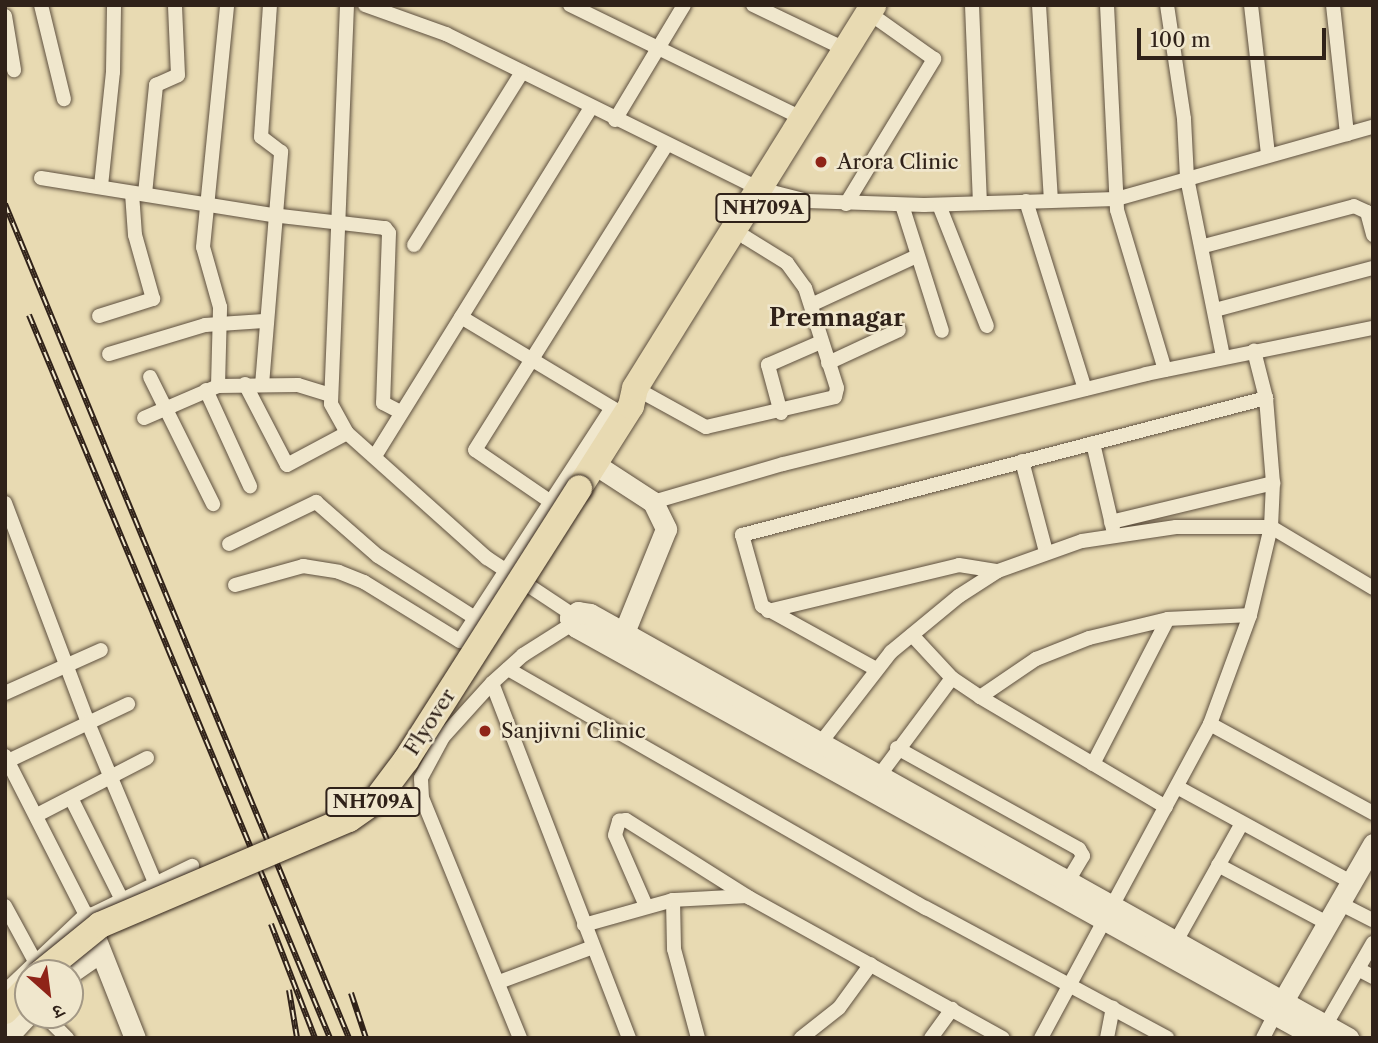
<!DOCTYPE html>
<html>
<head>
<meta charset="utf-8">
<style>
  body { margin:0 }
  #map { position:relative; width:1378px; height:1043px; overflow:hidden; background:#e8dab2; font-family:"Libre Caslon Text","Noto Serif Devanagari",serif }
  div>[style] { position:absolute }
  .roads { filter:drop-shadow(0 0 2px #5e503f) drop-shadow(0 0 2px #5e503f) }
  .street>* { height:14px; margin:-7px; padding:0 7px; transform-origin:7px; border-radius:7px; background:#f0e7cd }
  .secondary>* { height:21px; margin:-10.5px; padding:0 10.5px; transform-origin:10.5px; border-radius:10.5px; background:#f0e7cd }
  .highway>* { height:26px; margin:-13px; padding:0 13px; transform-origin:13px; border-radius:13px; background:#e8dab2 }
  .rail>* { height:6px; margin-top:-3px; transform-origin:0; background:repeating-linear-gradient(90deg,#f0e7cd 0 10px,#302219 0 20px); box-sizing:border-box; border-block:2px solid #302219 }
  .bridges { filter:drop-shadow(0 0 2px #302219) drop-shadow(0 0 2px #302219) }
  .highway-bridge>* { height:26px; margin:-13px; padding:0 13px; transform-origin:13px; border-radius:13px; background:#e8dab2 }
  .dots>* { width:19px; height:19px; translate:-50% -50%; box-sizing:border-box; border:4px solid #f0e7cd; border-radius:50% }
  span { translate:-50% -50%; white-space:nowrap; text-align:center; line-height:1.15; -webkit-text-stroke:5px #f0e7cd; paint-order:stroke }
  .shield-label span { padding:2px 5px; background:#f0e7cd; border:2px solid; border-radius:5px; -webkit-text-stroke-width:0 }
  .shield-label { font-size:19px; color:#302219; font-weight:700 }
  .poi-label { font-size:21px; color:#302219 }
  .left { translate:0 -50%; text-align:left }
  .street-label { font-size:21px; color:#302219 }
  .quarter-label { font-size:24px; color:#302219; font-weight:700 }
  .frame { position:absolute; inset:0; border:7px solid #302219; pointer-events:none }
  .north { position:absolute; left:14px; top:959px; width:70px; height:70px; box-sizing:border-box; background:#f0e7cd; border:2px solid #a39885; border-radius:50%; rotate:152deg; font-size:19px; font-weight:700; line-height:28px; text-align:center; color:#302219 }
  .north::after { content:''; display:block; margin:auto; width:24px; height:32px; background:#8f2418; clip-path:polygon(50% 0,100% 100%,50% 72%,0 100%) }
  .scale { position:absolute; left:1137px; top:28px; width:189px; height:32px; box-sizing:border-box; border:4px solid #302219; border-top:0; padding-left:9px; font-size:21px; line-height:24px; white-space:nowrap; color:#302219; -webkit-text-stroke:5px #f0e7cd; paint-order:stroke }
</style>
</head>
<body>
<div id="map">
  <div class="roads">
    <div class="street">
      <i style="left:41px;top:5px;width:97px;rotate:76.3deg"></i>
      <i style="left:347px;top:5px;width:399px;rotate:92.3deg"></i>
      <i style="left:331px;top:404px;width:33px;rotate:61deg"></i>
      <i style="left:347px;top:433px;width:188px;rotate:41.8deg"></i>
      <i style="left:487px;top:558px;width:103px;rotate:33.5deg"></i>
      <i style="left:365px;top:5px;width:86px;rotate:19.7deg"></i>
      <i style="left:446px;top:34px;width:350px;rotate:26.3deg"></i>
      <i style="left:760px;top:189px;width:49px;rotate:14.3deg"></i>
      <i style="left:807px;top:201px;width:117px;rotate:2deg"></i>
      <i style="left:924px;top:205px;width:192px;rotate:-1.8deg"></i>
      <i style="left:1116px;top:199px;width:267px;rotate:-15.7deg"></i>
      <i style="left:570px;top:5px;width:260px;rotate:26deg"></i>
      <i style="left:753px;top:5px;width:102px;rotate:25.6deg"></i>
      <i style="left:972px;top:5px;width:198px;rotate:87.7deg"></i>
      <i style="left:1039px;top:5px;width:195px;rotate:86.5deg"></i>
      <i style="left:1107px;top:5px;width:205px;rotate:87.2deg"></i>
      <i style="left:1117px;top:210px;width:167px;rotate:73.3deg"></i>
      <i style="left:1167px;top:5px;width:115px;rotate:81.5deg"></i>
      <i style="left:1184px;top:119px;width:59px;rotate:87.1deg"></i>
      <i style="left:1187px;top:178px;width:183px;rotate:78.6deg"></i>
      <i style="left:1251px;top:5px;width:150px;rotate:83.5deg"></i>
      <i style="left:1333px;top:5px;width:130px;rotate:83.8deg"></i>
      <i style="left:5px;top:16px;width:55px;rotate:80.5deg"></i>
      <i style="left:615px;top:120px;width:134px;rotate:-59deg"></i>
      <i style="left:41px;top:178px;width:234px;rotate:9.1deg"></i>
      <i style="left:272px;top:215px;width:114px;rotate:6.6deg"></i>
      <i style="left:385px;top:228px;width:6px;rotate:51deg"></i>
      <i style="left:389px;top:233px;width:170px;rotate:92deg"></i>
      <i style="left:383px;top:403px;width:18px;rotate:27deg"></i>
      <i style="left:101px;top:186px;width:115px;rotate:-84deg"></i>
      <i style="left:113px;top:72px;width:67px;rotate:-89.1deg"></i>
      <i style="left:145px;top:194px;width:110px;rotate:-84.2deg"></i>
      <i style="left:156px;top:85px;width:24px;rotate:-24deg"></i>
      <i style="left:178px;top:75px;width:70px;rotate:-92.5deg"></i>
      <i style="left:1026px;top:201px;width:197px;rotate:72.6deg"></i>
      <i style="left:846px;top:204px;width:170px;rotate:-58.7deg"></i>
      <i style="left:934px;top:59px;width:67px;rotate:-144.7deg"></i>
      <i style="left:902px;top:205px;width:132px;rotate:72.4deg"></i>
      <i style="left:939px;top:205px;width:130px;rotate:68.4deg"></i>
      <i style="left:414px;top:245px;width:204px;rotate:-58deg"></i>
      <i style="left:1204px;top:246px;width:155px;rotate:-14.9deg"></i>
      <i style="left:1354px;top:206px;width:14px;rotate:25deg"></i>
      <i style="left:1367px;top:212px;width:24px;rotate:75deg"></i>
      <i style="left:813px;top:304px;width:115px;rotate:-24.8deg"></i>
      <i style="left:1215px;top:310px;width:163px;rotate:-14.9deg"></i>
      <i style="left:99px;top:316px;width:57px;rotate:-17.5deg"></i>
      <i style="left:153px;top:299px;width:66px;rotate:-105.7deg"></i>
      <i style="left:135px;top:235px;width:42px;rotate:-94.1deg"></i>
      <i style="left:461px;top:317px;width:184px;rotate:31deg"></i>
      <i style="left:109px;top:354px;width:100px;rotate:-16.8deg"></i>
      <i style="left:205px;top:325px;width:59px;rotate:-3.9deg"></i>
      <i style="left:828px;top:363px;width:78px;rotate:-24.9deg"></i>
      <i style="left:150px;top:377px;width:142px;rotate:63.6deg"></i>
      <i style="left:245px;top:384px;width:91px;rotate:62.6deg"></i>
      <i style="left:287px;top:465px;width:68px;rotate:-28.1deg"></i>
      <i style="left:262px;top:385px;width:234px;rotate:-85.3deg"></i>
      <i style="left:281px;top:152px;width:25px;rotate:-143deg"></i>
      <i style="left:261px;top:137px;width:132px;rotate:-86.1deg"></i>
      <i style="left:218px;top:386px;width:79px;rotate:-88.5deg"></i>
      <i style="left:220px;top:307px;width:62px;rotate:-105.8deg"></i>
      <i style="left:203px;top:247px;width:243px;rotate:-84.3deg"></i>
      <i style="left:635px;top:388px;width:81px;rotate:28.8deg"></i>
      <i style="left:706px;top:427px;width:132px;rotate:-13.1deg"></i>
      <i style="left:835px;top:397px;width:9px;rotate:-77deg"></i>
      <i style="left:837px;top:388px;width:105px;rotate:-107.7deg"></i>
      <i style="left:805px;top:288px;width:31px;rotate:-126deg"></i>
      <i style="left:787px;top:263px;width:49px;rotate:-148.2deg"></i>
      <i style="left:206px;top:390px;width:106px;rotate:65.4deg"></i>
      <i style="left:781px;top:413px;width:50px;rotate:-105.2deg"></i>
      <i style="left:768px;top:365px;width:58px;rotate:-23.5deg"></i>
      <i style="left:144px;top:418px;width:81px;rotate:-23.4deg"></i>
      <i style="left:218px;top:386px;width:80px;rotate:-0.7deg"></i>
      <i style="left:298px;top:385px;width:34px;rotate:17deg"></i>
      <i style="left:1093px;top:443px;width:88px;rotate:76.9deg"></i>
      <i style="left:375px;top:456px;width:410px;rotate:-58.2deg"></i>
      <i style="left:1022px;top:461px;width:94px;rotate:75.2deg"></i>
      <i style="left:548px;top:500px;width:88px;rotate:-145.6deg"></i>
      <i style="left:475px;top:450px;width:361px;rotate:-57.9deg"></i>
      <i style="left:653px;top:502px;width:135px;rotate:-16.3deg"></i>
      <i style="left:783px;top:464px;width:374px;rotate:-13.9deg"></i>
      <i style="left:1146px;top:374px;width:232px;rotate:-11.5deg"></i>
      <i style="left:5px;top:503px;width:235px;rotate:69.3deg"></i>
      <i style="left:88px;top:723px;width:173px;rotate:67.2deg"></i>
      <i style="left:1111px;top:522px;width:167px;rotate:-13.5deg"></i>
      <i style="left:229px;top:544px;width:97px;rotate:-25.8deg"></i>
      <i style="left:316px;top:502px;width:82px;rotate:41.1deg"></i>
      <i style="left:378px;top:556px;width:115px;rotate:32.6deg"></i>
      <i style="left:235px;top:585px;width:71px;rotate:-15.6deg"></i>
      <i style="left:303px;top:566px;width:36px;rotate:9deg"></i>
      <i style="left:339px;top:572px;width:27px;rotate:22deg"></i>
      <i style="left:364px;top:582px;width:113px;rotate:31.6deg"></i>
      <i style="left:460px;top:641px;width:278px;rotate:-56.9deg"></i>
      <i style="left:768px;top:611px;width:196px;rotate:-13.5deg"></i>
      <i style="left:959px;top:565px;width:39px;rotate:9deg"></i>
      <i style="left:912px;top:635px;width:59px;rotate:47.1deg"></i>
      <i style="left:952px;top:678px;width:34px;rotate:34deg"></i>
      <i style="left:980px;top:697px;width:216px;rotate:30.6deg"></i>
      <i style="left:508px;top:669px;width:482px;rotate:29.8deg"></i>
      <i style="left:926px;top:908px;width:274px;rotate:28.3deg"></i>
      <i style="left:876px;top:669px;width:130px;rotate:-151.1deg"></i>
      <i style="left:762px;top:606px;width:74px;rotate:-105.7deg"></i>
      <i style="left:742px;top:535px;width:542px;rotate:-14.65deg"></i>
      <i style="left:492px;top:683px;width:381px;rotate:68.9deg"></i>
      <i style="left:5px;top:693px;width:105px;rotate:-24.1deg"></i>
      <i style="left:980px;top:697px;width:68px;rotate:-34.2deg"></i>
      <i style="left:1036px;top:659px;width:57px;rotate:-21.6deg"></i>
      <i style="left:1089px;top:638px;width:81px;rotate:-13.5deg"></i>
      <i style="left:1168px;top:619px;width:82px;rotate:-2.8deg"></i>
      <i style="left:1210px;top:724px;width:186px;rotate:28.6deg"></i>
      <i style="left:897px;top:748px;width:208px;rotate:29deg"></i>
      <i style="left:1079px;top:849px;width:8px;rotate:60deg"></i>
      <i style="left:1083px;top:856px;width:31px;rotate:121deg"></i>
      <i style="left:815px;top:750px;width:124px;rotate:-52.2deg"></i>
      <i style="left:891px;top:652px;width:88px;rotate:-39.5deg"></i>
      <i style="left:959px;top:596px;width:46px;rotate:-32.7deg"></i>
      <i style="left:998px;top:571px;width:89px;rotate:-19.7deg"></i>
      <i style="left:1082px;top:541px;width:95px;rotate:-8.5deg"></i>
      <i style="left:1176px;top:527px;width:95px"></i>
      <i style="left:1271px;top:527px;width:119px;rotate:30.9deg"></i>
      <i style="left:5px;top:756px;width:181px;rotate:63deg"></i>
      <i style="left:87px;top:917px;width:117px;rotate:-25.9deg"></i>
      <i style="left:8px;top:761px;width:133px;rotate:-25.4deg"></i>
      <i style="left:1093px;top:764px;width:163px;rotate:-62.7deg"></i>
      <i style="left:879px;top:776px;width:122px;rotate:-53.3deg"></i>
      <i style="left:1177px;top:787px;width:198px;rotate:28.6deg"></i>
      <i style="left:71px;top:798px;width:112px;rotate:63.4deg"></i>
      <i style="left:37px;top:815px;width:124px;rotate:-27.4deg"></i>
      <i style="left:1218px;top:865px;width:123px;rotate:28deg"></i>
      <i style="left:673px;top:900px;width:49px;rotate:88.8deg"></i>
      <i style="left:674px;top:949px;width:92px;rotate:74.9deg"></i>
      <i style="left:1339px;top:903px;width:38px;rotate:27deg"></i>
      <i style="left:5px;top:906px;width:65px;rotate:61.5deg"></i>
      <i style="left:646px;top:906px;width:77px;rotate:-113.6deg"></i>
      <i style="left:615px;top:835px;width:15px;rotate:-74deg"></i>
      <i style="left:619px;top:821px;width:7px;rotate:-8deg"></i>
      <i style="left:626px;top:820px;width:146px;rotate:32.2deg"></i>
      <i style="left:750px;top:898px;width:289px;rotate:29deg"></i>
      <i style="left:584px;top:925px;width:92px;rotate:-15.7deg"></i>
      <i style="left:673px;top:900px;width:73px;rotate:-3.1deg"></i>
      <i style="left:1175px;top:943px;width:137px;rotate:-60.8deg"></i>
      <i style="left:1358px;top:969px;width:17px;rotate:28deg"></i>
      <i style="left:499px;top:982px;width:100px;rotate:-20.4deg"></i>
      <i style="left:44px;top:1015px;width:33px;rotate:45deg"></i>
      <i style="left:1325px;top:1026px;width:96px;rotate:-60deg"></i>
      <i style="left:520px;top:1038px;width:259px;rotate:-112.2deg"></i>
      <i style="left:422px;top:798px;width:20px;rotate:-93deg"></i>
      <i style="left:421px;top:778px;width:47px;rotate:-61.8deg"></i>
      <i style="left:443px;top:737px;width:73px;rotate:-47.8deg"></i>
      <i style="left:492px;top:683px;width:42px;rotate:-42.1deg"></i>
      <i style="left:523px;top:655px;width:58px;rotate:-32.3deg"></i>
      <i style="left:801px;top:1038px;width:48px;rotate:-38.3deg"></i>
      <i style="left:839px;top:1008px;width:54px;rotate:-54deg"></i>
      <i style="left:931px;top:1038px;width:36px;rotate:-54deg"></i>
      <i style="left:1041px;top:1038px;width:357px;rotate:-61.7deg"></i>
      <i style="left:1210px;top:724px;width:116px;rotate:-69.8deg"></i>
      <i style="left:1250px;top:615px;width:90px;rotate:-76.6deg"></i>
      <i style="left:1271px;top:527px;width:44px;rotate:-87.4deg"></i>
      <i style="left:1273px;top:483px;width:85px;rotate:-94.7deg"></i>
      <i style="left:1266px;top:398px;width:49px;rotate:-104.3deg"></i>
      <i style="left:1107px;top:1038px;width:31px;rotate:-79deg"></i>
      <i style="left:1263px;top:1038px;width:27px;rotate:-63deg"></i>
    </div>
    <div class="secondary">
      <i style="left:593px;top:463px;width:72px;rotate:33deg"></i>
      <i style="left:653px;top:502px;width:30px;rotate:64deg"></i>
      <i style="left:666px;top:529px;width:127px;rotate:112.1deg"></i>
      <i style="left:70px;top:973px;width:35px;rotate:-35deg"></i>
      <i style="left:7px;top:993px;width:110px;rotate:-43.5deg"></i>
      <i style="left:87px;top:917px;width:130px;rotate:68.4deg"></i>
      <i style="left:1276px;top:1013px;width:195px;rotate:-60.1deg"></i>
      <i style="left:6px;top:1038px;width:33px;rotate:-47deg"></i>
      <i style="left:1318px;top:1038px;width:848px;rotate:-151.02deg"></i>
      <i style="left:576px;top:627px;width:11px;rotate:-124deg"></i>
      <i style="left:570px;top:618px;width:10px;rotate:-37deg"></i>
      <i style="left:578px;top:612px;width:12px;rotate:9deg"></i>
      <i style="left:590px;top:614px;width:869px;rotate:29.22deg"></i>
    </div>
    <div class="highway">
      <i style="left:579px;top:488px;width:97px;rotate:-57.6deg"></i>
      <i style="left:631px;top:406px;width:18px;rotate:-77deg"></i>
      <i style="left:635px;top:388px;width:451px;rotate:-58.1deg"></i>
      <i style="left:5px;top:1011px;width:33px;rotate:-46deg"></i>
    </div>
  </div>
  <div class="rail">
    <i style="left:5px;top:204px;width:902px;rotate:67.59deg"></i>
    <i style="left:29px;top:315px;width:783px;rotate:67.4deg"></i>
    <i style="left:271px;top:924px;width:122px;rotate:68.9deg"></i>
    <i style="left:289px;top:990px;width:49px;rotate:80.5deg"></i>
    <i style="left:351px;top:993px;width:47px;rotate:71.6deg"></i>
  </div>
  <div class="bridges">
    <div class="highway-bridge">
      <i style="left:41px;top:973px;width:76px;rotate:-39.1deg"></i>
      <i style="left:100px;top:925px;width:271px;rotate:-23.1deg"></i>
      <i style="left:349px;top:819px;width:33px;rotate:-35deg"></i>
      <i style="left:376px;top:800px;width:50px;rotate:-53.1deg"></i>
      <i style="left:406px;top:760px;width:322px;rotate:-57.5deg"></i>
    </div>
  </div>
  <div class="dots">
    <i style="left:821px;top:162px;background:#8f2418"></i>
    <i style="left:485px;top:731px;background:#8f2418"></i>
  </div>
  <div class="shield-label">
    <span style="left:763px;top:208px">NH709A</span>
    <span style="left:373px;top:802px">NH709A</span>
  </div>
  <div class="poi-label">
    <span class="left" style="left:837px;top:162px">Arora Clinic</span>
    <span class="left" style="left:501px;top:731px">Sanjivni Clinic</span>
  </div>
  <div class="street-label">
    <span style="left:430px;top:722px;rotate:-57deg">Flyover</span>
  </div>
  <div class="quarter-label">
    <span style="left:837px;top:318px">Premnagar</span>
  </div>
  <div class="frame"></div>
  <div class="north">उ</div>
  <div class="scale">100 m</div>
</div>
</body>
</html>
